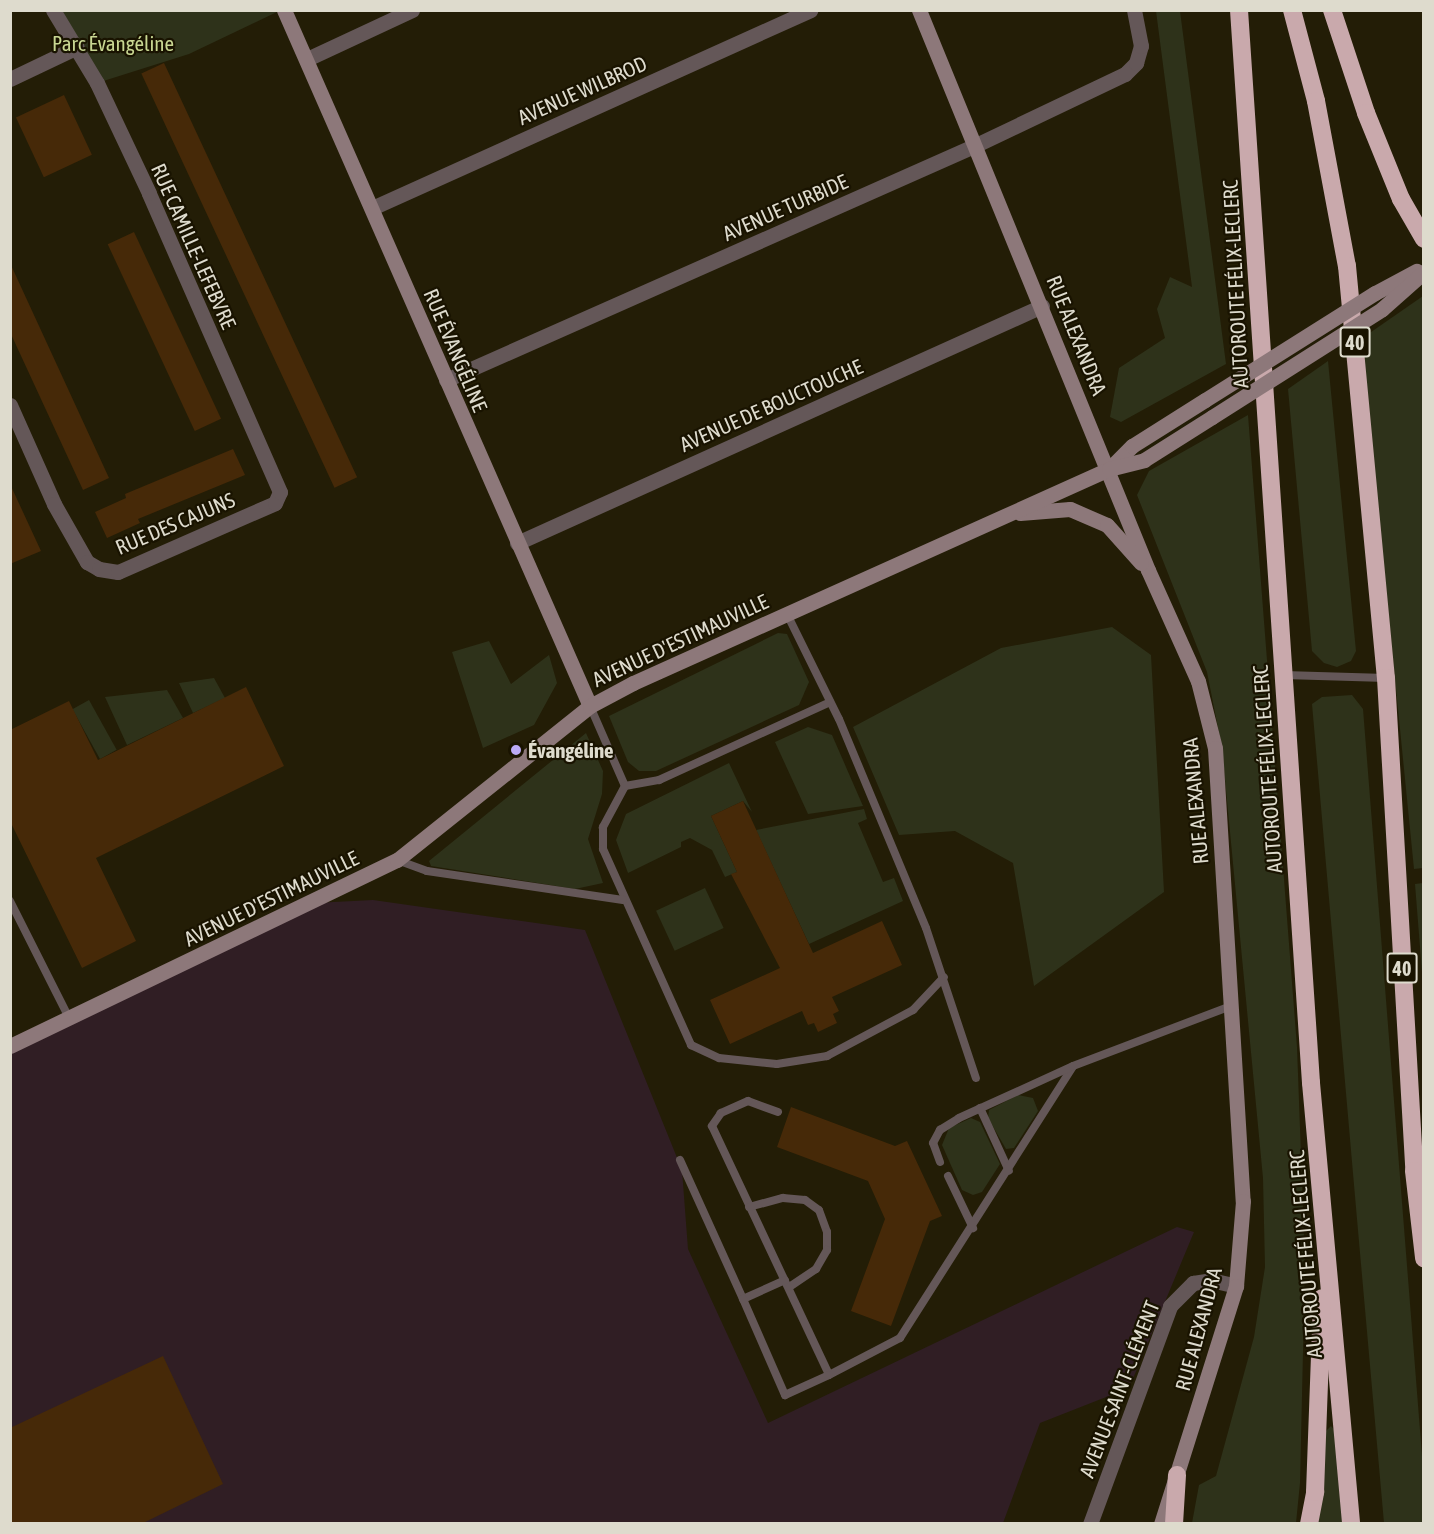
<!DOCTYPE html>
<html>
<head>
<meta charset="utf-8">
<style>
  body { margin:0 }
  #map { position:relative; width:1434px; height:1534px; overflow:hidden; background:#231d06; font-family:"Asap Condensed",sans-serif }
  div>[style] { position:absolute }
  .industrial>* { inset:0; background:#301e24 }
  .green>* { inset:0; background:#2e321a; transform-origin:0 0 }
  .building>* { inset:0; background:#462908; transform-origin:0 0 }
  .lane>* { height:8px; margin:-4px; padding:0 4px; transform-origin:4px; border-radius:4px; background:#645758 }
  .street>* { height:15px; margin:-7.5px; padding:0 7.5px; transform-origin:7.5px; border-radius:7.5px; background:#645758 }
  .secondary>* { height:15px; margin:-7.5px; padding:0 7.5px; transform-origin:7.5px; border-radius:7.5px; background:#8d787a }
  .highway>* { height:18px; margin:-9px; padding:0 9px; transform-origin:9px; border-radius:9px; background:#c9a9ac }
  .secondary-bridge>* { height:15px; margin:-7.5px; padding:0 7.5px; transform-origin:7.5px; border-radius:7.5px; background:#8d787a }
  .dots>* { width:16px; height:16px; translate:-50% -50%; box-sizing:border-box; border:3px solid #191300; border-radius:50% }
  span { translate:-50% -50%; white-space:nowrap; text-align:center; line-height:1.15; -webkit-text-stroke:4.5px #191300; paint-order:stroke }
  .shield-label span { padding:2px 4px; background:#191300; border:2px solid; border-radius:4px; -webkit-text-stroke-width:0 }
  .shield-label { font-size:20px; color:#dedbcd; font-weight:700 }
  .park-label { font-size:21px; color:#c9d792 }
  .street-label { font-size:21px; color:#dedbcd }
  .poi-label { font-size:21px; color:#dedbcd; font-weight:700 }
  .left { translate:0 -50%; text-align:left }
  .frame { position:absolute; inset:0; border:12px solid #dedbcd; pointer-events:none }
</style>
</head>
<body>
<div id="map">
  <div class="industrial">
    <i style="clip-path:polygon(373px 900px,585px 930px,682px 1170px,688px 1249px,768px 1423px,1177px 1227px,1194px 1232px,1132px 1381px,1124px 1390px,1040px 1423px,1003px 1523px,11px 1523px,10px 1046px,314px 903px)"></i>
  </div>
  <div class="green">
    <i style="clip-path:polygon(53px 11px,279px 11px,189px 54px,97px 83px)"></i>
    <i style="clip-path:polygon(1156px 11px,1180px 11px,1226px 364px,1121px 422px,1110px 417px,1119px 368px,1165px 338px,1157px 309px,1170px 277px,1192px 287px)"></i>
    <i style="clip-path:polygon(1423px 296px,1423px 868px,1414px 869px,1361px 339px)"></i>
    <i style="clip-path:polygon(1328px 361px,1356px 651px,1351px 661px,1337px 667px,1324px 663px,1312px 651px,1288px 389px)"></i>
    <i style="clip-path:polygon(1248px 415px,1297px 1047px,1305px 1264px,1300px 1483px,1296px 1523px,1192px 1523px,1199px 1485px,1216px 1476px,1254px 1337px,1265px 1267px,1263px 1178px,1222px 748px,1207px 672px,1137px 495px,1149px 471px)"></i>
    <i style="clip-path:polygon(1112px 627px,1151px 655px,1164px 892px,1034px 986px,1013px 863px,955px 831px,899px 835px,853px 727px,1001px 648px)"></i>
    <i style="clip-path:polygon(778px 633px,787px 634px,809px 682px,799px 705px,656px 771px,639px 771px,628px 762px,609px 716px)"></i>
    <i style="clip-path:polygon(489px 641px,511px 684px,549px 655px,557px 683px,534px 725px,483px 748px,452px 652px)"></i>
    <i style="clip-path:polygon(214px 678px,225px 698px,193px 713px,179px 683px)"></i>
    <i style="clip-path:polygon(167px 690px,183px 718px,127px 745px,105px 697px)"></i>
    <i style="clip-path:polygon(1352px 695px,1363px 709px,1423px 1468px,1423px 1523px,1384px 1523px,1357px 1219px,1312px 704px,1322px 697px)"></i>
    <i style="left:89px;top:700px;width:57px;height:19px;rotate:61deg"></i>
    <i style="clip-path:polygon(808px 727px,832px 735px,863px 806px,808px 814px,775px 742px)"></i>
    <i style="clip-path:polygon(586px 733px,603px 771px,602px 794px,588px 839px,603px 883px,575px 889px,431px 866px,429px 861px)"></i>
    <i style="clip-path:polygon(729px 763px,752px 812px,743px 801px,711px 816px,737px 872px,725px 877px,712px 850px,690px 838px,681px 842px,681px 847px,628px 873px,616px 840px,626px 814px)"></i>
    <i style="clip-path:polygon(864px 809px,867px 819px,858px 823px,883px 882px,894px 878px,903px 901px,809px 944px,756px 830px)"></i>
    <i style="clip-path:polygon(1423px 883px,1424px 884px,1423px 985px,1415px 884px)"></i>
    <i style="left:705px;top:888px;width:44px;height:54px;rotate:65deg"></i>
    <i style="clip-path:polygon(1018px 1095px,1033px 1098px,1038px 1111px,1014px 1148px,1006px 1149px,988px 1118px,989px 1110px)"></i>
    <i style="clip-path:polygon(971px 1118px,980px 1122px,1000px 1164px,982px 1192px,973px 1195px,962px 1190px,942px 1145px,949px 1128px)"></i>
    <i style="clip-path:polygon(1331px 1426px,1336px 1432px,1344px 1523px,1317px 1524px,1325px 1432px)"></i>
  </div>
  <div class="building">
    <i style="left:164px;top:63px;width:457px;height:25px;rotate:65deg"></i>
    <i style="left:64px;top:95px;width:66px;height:53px;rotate:65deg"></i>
    <i style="left:134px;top:232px;width:206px;height:29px;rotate:65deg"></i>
    <i style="clip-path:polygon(10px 263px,109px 478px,83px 490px,10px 332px)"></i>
    <i style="clip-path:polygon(233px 449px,245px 475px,138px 519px,140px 523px,107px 538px,95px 512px,126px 498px,125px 494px)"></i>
    <i style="clip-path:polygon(10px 484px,41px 551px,10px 564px)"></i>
    <i style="clip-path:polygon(246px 687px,284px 766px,96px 858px,136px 941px,82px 968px,10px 821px,10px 730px,69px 701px,98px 760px)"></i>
    <i style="clip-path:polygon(743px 801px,813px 953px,882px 921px,902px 965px,832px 997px,839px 1011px,833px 1014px,837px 1023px,818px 1032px,814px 1023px,808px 1025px,802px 1011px,730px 1044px,710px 1000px,780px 968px,731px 874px,737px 872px,711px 816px)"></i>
    <i style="clip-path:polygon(791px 1107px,895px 1146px,907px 1141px,942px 1216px,930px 1221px,891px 1326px,851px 1311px,885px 1219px,868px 1181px,777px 1147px)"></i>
    <i style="clip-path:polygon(163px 1356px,223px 1484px,141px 1524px,10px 1524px,10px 1428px)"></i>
  </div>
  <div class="lane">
    <i style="left:787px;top:614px;width:117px;rotate:63.7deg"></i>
    <i style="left:839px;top:719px;width:226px;rotate:67.4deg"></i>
    <i style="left:926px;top:928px;width:158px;rotate:71.6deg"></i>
    <i style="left:1284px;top:675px;width:102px;rotate:1.7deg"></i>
    <i style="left:590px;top:706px;width:87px;rotate:66.4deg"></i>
    <i style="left:625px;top:786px;width:47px;rotate:118.2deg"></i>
    <i style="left:603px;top:827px;width:22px;rotate:90deg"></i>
    <i style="left:603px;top:849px;width:215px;rotate:65.8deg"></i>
    <i style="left:691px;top:1045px;width:31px;rotate:25deg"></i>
    <i style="left:719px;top:1058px;width:58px;rotate:5.9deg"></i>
    <i style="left:777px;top:1064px;width:51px;rotate:-9.1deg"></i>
    <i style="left:827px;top:1056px;width:98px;rotate:-28.1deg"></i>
    <i style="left:913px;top:1010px;width:45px;rotate:-46.8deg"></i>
    <i style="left:625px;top:786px;width:35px;rotate:-10deg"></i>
    <i style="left:659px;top:780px;width:188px;rotate:-24.5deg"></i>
    <i style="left:397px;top:860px;width:32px;rotate:20deg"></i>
    <i style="left:427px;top:871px;width:198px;rotate:8.4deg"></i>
    <i style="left:10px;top:901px;width:131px;rotate:63.2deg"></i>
    <i style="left:980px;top:1108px;width:69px;rotate:65.3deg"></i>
    <i style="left:778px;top:1112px;width:32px;rotate:-160deg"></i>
    <i style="left:748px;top:1101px;width:30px;rotate:156deg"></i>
    <i style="left:721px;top:1113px;width:16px;rotate:125deg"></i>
    <i style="left:712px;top:1126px;width:275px;rotate:64.8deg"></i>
    <i style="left:829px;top:1375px;width:80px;rotate:-27.5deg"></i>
    <i style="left:900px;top:1338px;width:322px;rotate:-57.5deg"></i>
    <i style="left:680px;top:1160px;width:153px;rotate:65.6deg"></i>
    <i style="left:743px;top:1299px;width:46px;rotate:-24.3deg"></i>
    <i style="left:940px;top:1162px;width:20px;rotate:-110deg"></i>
    <i style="left:933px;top:1143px;width:15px;rotate:-62deg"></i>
    <i style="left:940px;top:1130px;width:22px;rotate:-32deg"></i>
    <i style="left:959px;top:1118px;width:125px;rotate:-24.5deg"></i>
    <i style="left:1073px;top:1066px;width:169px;rotate:-20.8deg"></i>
    <i style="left:948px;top:1176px;width:58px;rotate:64.3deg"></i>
    <i style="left:749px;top:1207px;width:35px;rotate:-15deg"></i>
    <i style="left:783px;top:1198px;width:22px;rotate:5deg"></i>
    <i style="left:805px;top:1200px;width:17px;rotate:36deg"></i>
    <i style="left:819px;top:1210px;width:23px;rotate:70deg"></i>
    <i style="left:827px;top:1232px;width:18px;rotate:90deg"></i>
    <i style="left:827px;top:1250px;width:22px;rotate:120deg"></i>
    <i style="left:816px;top:1269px;width:32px;rotate:146deg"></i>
    <i style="left:743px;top:1299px;width:105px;rotate:66.4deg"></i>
    <i style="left:785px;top:1395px;width:48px;rotate:-24.4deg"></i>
  </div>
  <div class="street">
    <i style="left:307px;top:59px;width:116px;rotate:-25deg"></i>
    <i style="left:10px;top:79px;width:74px;rotate:-25.5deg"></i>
    <i style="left:372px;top:208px;width:481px;rotate:-24.3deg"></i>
    <i style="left:446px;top:380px;width:580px;rotate:-23.91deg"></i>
    <i style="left:976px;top:145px;width:165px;rotate:-25.5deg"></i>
    <i style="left:1125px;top:74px;width:16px;rotate:-45deg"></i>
    <i style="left:1136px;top:63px;width:18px;rotate:-74deg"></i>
    <i style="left:1141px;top:46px;width:37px;rotate:-101deg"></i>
    <i style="left:10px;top:405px;width:108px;rotate:66deg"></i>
    <i style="left:54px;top:504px;width:67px;rotate:60.4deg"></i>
    <i style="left:87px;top:562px;width:14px;rotate:30deg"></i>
    <i style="left:99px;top:569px;width:19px;rotate:9deg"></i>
    <i style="left:118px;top:572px;width:171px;rotate:-23.7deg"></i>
    <i style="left:275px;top:503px;width:12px;rotate:-66deg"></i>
    <i style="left:280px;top:492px;width:326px;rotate:-113.7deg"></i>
    <i style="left:149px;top:193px;width:122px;rotate:-115.3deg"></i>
    <i style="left:97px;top:83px;width:85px;rotate:-121.1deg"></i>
    <i style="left:517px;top:543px;width:576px;rotate:-24.3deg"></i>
    <i style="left:1090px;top:1524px;width:232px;rotate:-69.8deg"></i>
    <i style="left:1170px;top:1306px;width:33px;rotate:-45deg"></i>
    <i style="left:1193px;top:1283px;width:18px;rotate:-9deg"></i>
    <i style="left:1211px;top:1280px;width:26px;rotate:13deg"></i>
  </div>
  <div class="secondary">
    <i style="left:284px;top:10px;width:760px;rotate:66.27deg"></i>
    <i style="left:919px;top:10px;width:605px;rotate:67.76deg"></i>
    <i style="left:1148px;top:570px;width:122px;rotate:65.8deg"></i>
    <i style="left:1198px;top:681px;width:69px;rotate:75.8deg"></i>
    <i style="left:1215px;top:748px;width:454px;rotate:86.5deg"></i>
    <i style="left:1243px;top:1201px;width:85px;rotate:94.7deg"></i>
    <i style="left:1236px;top:1286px;width:250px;rotate:107.5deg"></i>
    <i style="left:1375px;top:293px;width:47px;rotate:-28.2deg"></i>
    <i style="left:1382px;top:309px;width:56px;rotate:-41.4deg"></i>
    <i style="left:1109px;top:469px;width:33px;rotate:-45deg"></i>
    <i style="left:1132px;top:446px;width:86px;rotate:-32.2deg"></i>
    <i style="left:1020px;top:513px;width:50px;rotate:-4.6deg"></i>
    <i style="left:1070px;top:509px;width:40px;rotate:23.4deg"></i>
    <i style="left:1107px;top:525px;width:51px;rotate:48.2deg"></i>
    <i style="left:10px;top:1046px;width:429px;rotate:-25.7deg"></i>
    <i style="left:397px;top:860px;width:247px;rotate:-38.6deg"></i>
    <i style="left:590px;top:706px;width:49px;rotate:-28.1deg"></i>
    <i style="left:633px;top:683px;width:522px;rotate:-24.21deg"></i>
    <i style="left:1109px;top:469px;width:36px;rotate:-14deg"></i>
    <i style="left:1144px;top:460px;width:80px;rotate:-32.3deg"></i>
  </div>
  <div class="highway">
    <i style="left:1239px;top:10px;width:1075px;rotate:86.16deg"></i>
    <i style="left:1311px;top:1083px;width:443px;rotate:84.8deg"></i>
    <i style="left:1292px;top:10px;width:94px;rotate:75.2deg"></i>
    <i style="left:1316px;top:101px;width:168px;rotate:79.4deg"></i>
    <i style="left:1347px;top:266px;width:414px;rotate:84.6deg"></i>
    <i style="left:1386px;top:678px;width:494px;rotate:86.7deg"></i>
    <i style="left:1414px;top:1171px;width:88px;rotate:83.4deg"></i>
    <i style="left:1332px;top:10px;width:108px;rotate:71.7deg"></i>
    <i style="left:1366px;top:113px;width:93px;rotate:67.9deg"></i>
    <i style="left:1401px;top:199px;width:46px;rotate:60.1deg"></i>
    <i style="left:1174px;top:1524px;width:49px;rotate:-86.5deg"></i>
    <i style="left:1309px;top:1524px;width:33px;rotate:-79deg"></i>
    <i style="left:1315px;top:1492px;width:194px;rotate:-87.9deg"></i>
  </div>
  <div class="secondary-bridge">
    <i style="left:1205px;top:400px;width:201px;rotate:-32.2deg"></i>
    <i style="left:1212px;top:417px;width:201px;rotate:-32.4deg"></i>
  </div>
  <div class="dots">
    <i style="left:516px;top:750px;background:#bbaaf6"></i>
  </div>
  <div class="shield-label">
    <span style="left:1355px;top:342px">40</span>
    <span style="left:1402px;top:968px">40</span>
  </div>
  <div class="park-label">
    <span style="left:113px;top:43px">Parc Évangéline</span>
  </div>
  <div class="street-label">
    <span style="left:582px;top:90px;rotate:-24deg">AVENUE WILBROD</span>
    <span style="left:785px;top:207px;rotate:-24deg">AVENUE TURBIDE</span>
    <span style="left:194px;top:246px;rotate:66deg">RUE CAMILLE-LEFEBVRE</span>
    <span style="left:1235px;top:284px;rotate:-93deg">AUTOROUTE FÉLIX-LECLERC</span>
    <span style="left:1077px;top:335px;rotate:68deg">RUE ALEXANDRA</span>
    <span style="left:456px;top:350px;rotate:67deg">RUE ÉVANGÉLINE</span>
    <span style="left:771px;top:405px;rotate:-24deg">AVENUE DE BOUCTOUCHE</span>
    <span style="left:175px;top:523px;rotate:-23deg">RUE DES CAJUNS</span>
    <span style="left:680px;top:640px;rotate:-25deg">AVENUE D'ESTIMAUVILLE</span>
    <span style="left:1267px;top:769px;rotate:-94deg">AUTOROUTE FÉLIX-LECLERC</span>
    <span style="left:1195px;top:801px;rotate:-95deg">RUE ALEXANDRA</span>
    <span style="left:271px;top:898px;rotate:-26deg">AVENUE D'ESTIMAUVILLE</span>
    <span style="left:1305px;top:1254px;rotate:-95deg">AUTOROUTE FÉLIX-LECLERC</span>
    <span style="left:1198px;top:1329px;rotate:-75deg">RUE ALEXANDRA</span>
    <span style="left:1119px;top:1389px;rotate:-69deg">AVENUE SAINT-CLÉMENT</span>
  </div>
  <div class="poi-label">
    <span class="left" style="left:528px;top:750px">Évangéline</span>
  </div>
  <div class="frame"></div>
</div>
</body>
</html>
